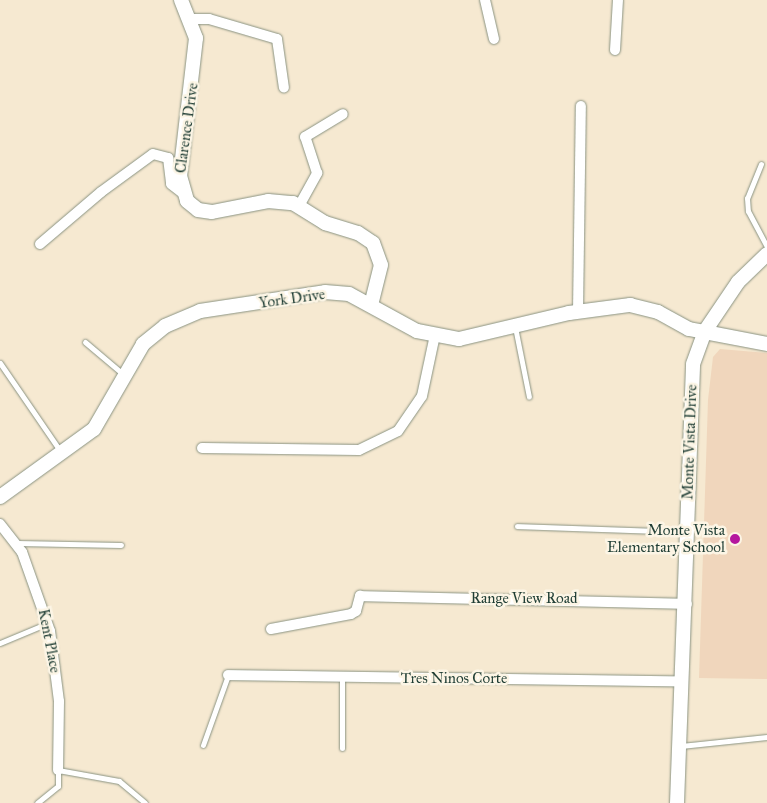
<!DOCTYPE html>
<html>
<head>
<meta charset="utf-8">
<style>
  body { margin:0 }
  #map { position:relative; width:767px; height:803px; overflow:hidden; background:#f6e9d1; font-family:"IM FELL Great Primer",serif }
  div>[style] { position:absolute }
  .built>* { inset:0; background:#f0d6bc }
  .roads { filter:drop-shadow(0 0 1px #8a9382) drop-shadow(0 0 1px #8a9382) }
  .lane>* { height:5px; margin:-2.5px; padding:0 2.5px; transform-origin:2.5px; border-radius:2.5px; background:#fff }
  .street>* { height:10px; margin:-5px; padding:0 5px; transform-origin:5px; border-radius:5px; background:#fff }
  .secondary>* { height:14px; margin:-7px; padding:0 7px; transform-origin:7px; border-radius:7px; background:#fff }
  .dots>* { width:14px; height:14px; translate:-50% -50%; box-sizing:border-box; border:2px solid #fcf5e5; border-radius:50% }
  span { translate:-50% -50%; white-space:nowrap; text-align:center; line-height:1.15; -webkit-text-stroke:5px #fcf5e5; paint-order:stroke }
  .street-label { font-size:15px; color:#1f3d34 }
  .poi-label { font-size:15px; color:#1f3d34 }
  .right { translate:-100% -50%; text-align:right }
</style>
</head>
<body>
<div id="map">
  <div class="built">
    <i style="clip-path:polygon(720px 349px,767px 353px,767px 679px,699px 678px,708px 400px,713px 357px)"></i>
  </div>
  <div class="roads">
    <div class="lane">
      <i style="left:761px;top:164px;width:37px;rotate:112deg"></i>
      <i style="left:747px;top:198px;width:13px;rotate:86deg"></i>
      <i style="left:748px;top:211px;width:40px;rotate:62deg"></i>
      <i style="left:515px;top:327px;width:71px;rotate:78.7deg"></i>
      <i style="left:85px;top:342px;width:51px;rotate:40.2deg"></i>
      <i style="left:0;top:363px;width:108px;rotate:55.6deg"></i>
      <i style="left:517px;top:526px;width:168px;rotate:2deg"></i>
      <i style="left:17px;top:543px;width:104px;rotate:1.1deg"></i>
      <i style="left:0;top:643px;width:52px;rotate:-22.6deg"></i>
      <i style="left:203px;top:745px;width:74px;rotate:-70.3deg"></i>
      <i style="left:681px;top:746px;width:86px;rotate:-6deg"></i>
      <i style="left:342px;top:748px;width:70px;rotate:-90deg"></i>
      <i style="left:37px;top:803px;width:27px;rotate:-39deg"></i>
      <i style="left:58px;top:786px;width:16px;rotate:-90deg"></i>
      <i style="left:58px;top:770px;width:62px;rotate:10.2deg"></i>
      <i style="left:119px;top:781px;width:34px;rotate:40deg"></i>
    </div>
    <div class="street">
      <i style="left:485px;top:0;width:40px;rotate:77deg"></i>
      <i style="left:191px;top:19px;width:18px"></i>
      <i style="left:209px;top:19px;width:71px;rotate:16.4deg"></i>
      <i style="left:277px;top:39px;width:49px;rotate:81.9deg"></i>
      <i style="left:615px;top:50px;width:50px;rotate:-86.6deg"></i>
      <i style="left:299px;top:206px;width:38px;rotate:-61deg"></i>
      <i style="left:317px;top:173px;width:38px;rotate:-108deg"></i>
      <i style="left:305px;top:137px;width:44px;rotate:-31.2deg"></i>
      <i style="left:40px;top:244px;width:80px;rotate:-40.4deg"></i>
      <i style="left:101px;top:192px;width:64px;rotate:-36.2deg"></i>
      <i style="left:153px;top:154px;width:16px;rotate:15deg"></i>
      <i style="left:168px;top:158px;width:26px;rotate:83deg"></i>
      <i style="left:171px;top:184px;width:16px;rotate:38deg"></i>
      <i style="left:578px;top:311px;width:205px;rotate:-89.2deg"></i>
      <i style="left:202px;top:448px;width:157px;rotate:0.7deg"></i>
      <i style="left:359px;top:450px;width:43px;rotate:-26deg"></i>
      <i style="left:398px;top:431px;width:42px;rotate:-55.6deg"></i>
      <i style="left:422px;top:396px;width:62px;rotate:-78deg"></i>
      <i style="left:0;top:524px;width:36px;rotate:52deg"></i>
      <i style="left:22px;top:552px;width:84px;rotate:70.5deg"></i>
      <i style="left:50px;top:631px;width:71px;rotate:82.7deg"></i>
      <i style="left:59px;top:701px;width:69px;rotate:90.8deg"></i>
      <i style="left:271px;top:629px;width:81px;rotate:-10.6deg"></i>
      <i style="left:351px;top:614px;width:6px;rotate:-31deg"></i>
      <i style="left:356px;top:611px;width:16px;rotate:-75deg"></i>
      <i style="left:360px;top:596px;width:327px;rotate:1.4deg"></i>
      <i style="left:228px;top:675px;width:452px;rotate:0.8deg"></i>
    </div>
    <div class="secondary">
      <i style="left:181px;top:0;width:41px;rotate:68.5deg"></i>
      <i style="left:196px;top:38px;width:139px;rotate:96.6deg"></i>
      <i style="left:180px;top:176px;width:26px;rotate:74deg"></i>
      <i style="left:187px;top:201px;width:14px;rotate:39deg"></i>
      <i style="left:198px;top:210px;width:14px;rotate:8deg"></i>
      <i style="left:212px;top:212px;width:57px;rotate:-11.1deg"></i>
      <i style="left:268px;top:201px;width:25px;rotate:5deg"></i>
      <i style="left:293px;top:203px;width:38px;rotate:32deg"></i>
      <i style="left:325px;top:223px;width:34px;rotate:17deg"></i>
      <i style="left:358px;top:233px;width:18px;rotate:34deg"></i>
      <i style="left:373px;top:243px;width:23px;rotate:70deg"></i>
      <i style="left:381px;top:265px;width:41px;rotate:104deg"></i>
      <i style="left:0;top:497px;width:116px;rotate:-35.9deg"></i>
      <i style="left:94px;top:429px;width:98px;rotate:-60deg"></i>
      <i style="left:143px;top:344px;width:28px;rotate:-39deg"></i>
      <i style="left:165px;top:326px;width:38px;rotate:-23deg"></i>
      <i style="left:200px;top:311px;width:126px;rotate:-8.6deg"></i>
      <i style="left:325px;top:292px;width:24px;rotate:5deg"></i>
      <i style="left:349px;top:294px;width:77px;rotate:28.6deg"></i>
      <i style="left:417px;top:331px;width:43px;rotate:10.8deg"></i>
      <i style="left:459px;top:339px;width:113px;rotate:-13.3deg"></i>
      <i style="left:569px;top:313px;width:62px;rotate:-7.5deg"></i>
      <i style="left:630px;top:305px;width:29px;rotate:14deg"></i>
      <i style="left:658px;top:312px;width:35px;rotate:29deg"></i>
      <i style="left:689px;top:329px;width:79px;rotate:10.9deg"></i>
      <i style="left:677px;top:803px;width:439px;rotate:-87.9deg"></i>
      <i style="left:693px;top:364px;width:35px;rotate:-70deg"></i>
      <i style="left:705px;top:331px;width:59px;rotate:-56deg"></i>
      <i style="left:738px;top:282px;width:40px;rotate:-44deg"></i>
    </div>
  </div>
  <div class="dots">
    <i style="left:735px;top:539px;background:#b5179e"></i>
  </div>
  <div class="street-label">
    <span style="left:187px;top:128px;rotate:-82deg">Clarence Drive</span>
    <span style="left:292px;top:299px;rotate:-8deg">York Drive</span>
    <span style="left:690px;top:442px;rotate:-88deg">Monte Vista Drive</span>
    <span style="left:524px;top:599px">Range View Road</span>
    <span style="left:49px;top:641px;rotate:79deg">Kent Place</span>
    <span style="left:454px;top:679px">Tres Ninos Corte</span>
  </div>
  <div class="poi-label">
    <span class="right" style="left:725px;top:539px">Monte Vista<br>Elementary School</span>
  </div>
</div>
</body>
</html>
